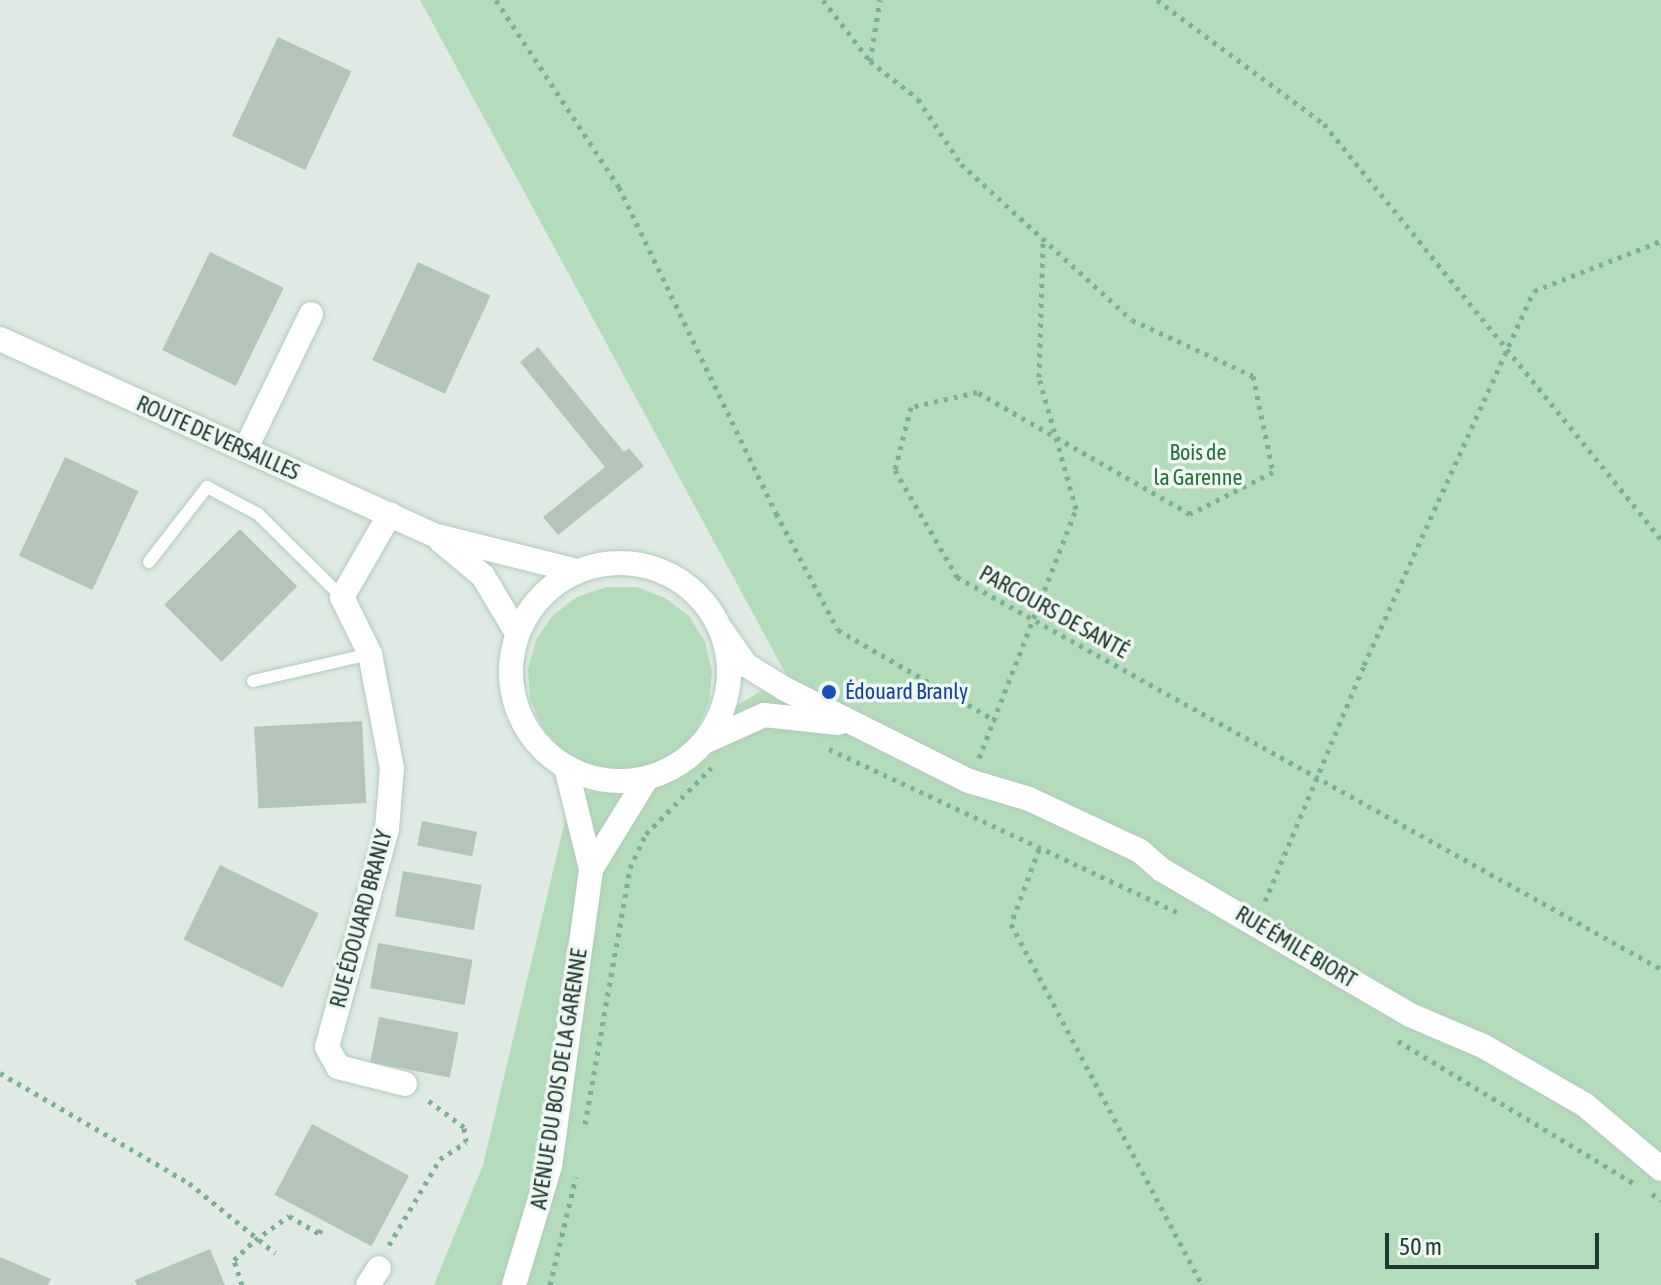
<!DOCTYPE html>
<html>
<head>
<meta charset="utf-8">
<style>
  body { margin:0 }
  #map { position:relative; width:1661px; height:1285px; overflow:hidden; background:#deeae3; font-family:"Asap Condensed",sans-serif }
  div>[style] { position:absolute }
  .green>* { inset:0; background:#b5dcba }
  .building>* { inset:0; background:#b3c5bb; transform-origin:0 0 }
  .path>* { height:5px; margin-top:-2.5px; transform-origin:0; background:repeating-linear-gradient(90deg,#7daf98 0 4px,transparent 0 10px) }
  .roads { filter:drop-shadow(0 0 2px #b1cabd) drop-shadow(0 0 2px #b1cabd) }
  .lane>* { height:12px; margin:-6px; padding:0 6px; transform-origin:6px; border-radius:6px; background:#fff }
  .street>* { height:24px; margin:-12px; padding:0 12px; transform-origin:12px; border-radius:12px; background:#fff }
  .secondary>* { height:24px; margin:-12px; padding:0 12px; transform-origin:12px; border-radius:12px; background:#fff }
  .secondary>.ring { margin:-12px; padding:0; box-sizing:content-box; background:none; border:24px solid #fff; border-radius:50% }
  .dots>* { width:22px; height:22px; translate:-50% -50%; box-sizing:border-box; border:4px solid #eef7f1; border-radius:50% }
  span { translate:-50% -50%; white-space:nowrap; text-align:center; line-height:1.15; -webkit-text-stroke:7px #eef7f1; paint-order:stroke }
  .street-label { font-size:22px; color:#1f3a2f }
  .park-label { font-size:22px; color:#28723a }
  .transit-label { font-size:22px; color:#164399 }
  .left { translate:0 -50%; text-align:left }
  .scale { position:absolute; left:1385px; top:1233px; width:214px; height:36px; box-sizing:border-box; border:4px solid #1f3a2f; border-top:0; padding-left:10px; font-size:24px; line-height:28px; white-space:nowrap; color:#1f3a2f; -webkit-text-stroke:6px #eef7f1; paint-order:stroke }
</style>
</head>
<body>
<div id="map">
  <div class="green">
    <i style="clip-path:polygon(420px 0,1661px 0,1661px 1285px,434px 1285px,483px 1165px,569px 804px,627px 770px,589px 765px,562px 750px,542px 727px,530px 699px,528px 669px,536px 640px,553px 615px,577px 597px,606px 587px,637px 587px,665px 598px,689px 616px,705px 642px,712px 672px,709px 702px,698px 728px,787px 676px)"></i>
  </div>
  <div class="building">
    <i style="left:278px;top:37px;width:81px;height:109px;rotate:25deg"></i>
    <i style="left:210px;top:252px;width:82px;height:109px;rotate:26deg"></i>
    <i style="left:418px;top:262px;width:80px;height:108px;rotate:25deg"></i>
    <i style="clip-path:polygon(538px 347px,624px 452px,629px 448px,644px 466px,558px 535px,543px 517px,605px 467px,520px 362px)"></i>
    <i style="left:65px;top:457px;width:81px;height:109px;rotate:25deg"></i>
    <i style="left:240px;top:529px;width:81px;height:107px;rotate:45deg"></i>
    <i style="left:362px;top:721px;width:82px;height:108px;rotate:87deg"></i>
    <i style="left:422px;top:821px;width:56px;height:25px;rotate:11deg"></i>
    <i style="left:220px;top:865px;width:110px;height:83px;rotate:26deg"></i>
    <i style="left:403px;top:871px;width:80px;height:46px;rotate:10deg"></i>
    <i style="left:378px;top:943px;width:96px;height:46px;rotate:10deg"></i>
    <i style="left:379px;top:1017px;width:81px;height:46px;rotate:11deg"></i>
    <i style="left:312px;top:1124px;width:110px;height:80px;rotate:28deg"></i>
    <i style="clip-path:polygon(210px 1249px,225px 1285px,137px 1285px,135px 1280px)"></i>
    <i style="clip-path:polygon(0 1257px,51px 1279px,48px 1285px,0 1285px)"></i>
  </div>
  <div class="path">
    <i style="left:496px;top:0;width:224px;rotate:56.7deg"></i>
    <i style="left:619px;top:187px;width:362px;rotate:64.3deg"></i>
    <i style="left:776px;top:513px;width:132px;rotate:62.1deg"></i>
    <i style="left:838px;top:630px;width:182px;rotate:29.9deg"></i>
    <i style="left:823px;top:0;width:77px;rotate:52.4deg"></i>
    <i style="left:870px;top:61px;width:61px;rotate:38.4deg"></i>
    <i style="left:918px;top:99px;width:78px;rotate:56.5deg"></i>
    <i style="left:961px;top:164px;width:231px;rotate:42.4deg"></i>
    <i style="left:1132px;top:320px;width:133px;rotate:24.8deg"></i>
    <i style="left:1253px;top:376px;width:98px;rotate:78.2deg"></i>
    <i style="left:1273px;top:472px;width:93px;rotate:153.2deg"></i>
    <i style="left:1190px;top:514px;width:245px;rotate:-150.2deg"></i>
    <i style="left:977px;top:392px;width:68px;rotate:167.2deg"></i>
    <i style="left:911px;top:407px;width:65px;rotate:104.3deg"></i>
    <i style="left:895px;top:470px;width:124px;rotate:59.9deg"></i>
    <i style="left:957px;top:577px;width:806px;rotate:29.11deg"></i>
    <i style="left:1157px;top:0;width:208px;rotate:36.6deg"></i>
    <i style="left:1324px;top:124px;width:535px;rotate:50.92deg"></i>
    <i style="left:870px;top:61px;width:62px;rotate:-80.7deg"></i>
    <i style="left:829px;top:749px;width:387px;rotate:25.1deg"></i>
    <i style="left:979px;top:758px;width:267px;rotate:-68.7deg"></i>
    <i style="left:1076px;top:509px;width:137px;rotate:-105.7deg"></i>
    <i style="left:1039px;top:377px;width:138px;rotate:-88.3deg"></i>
    <i style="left:1039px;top:849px;width:80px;rotate:110.5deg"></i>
    <i style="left:1011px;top:924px;width:408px;rotate:62.1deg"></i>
    <i style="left:1265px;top:901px;width:256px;rotate:-67.2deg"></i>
    <i style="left:1364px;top:665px;width:411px;rotate:-65.6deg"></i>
    <i style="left:1534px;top:291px;width:136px;rotate:-21.5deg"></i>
    <i style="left:1398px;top:1041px;width:275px;rotate:31.1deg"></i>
    <i style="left:0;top:1073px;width:219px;rotate:30.2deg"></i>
    <i style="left:189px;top:1183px;width:111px;rotate:39.1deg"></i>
    <i style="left:585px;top:1124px;width:260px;rotate:-80deg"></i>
    <i style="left:630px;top:868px;width:38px;rotate:-65deg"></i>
    <i style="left:646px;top:834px;width:93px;rotate:-45.4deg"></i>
    <i style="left:1652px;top:1194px;width:11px;rotate:34deg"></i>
    <i style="left:389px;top:1245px;width:100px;rotate:-59.3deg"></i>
    <i style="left:440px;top:1159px;width:31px;rotate:-33deg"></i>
    <i style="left:466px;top:1142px;width:15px;rotate:-98deg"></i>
    <i style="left:464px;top:1127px;width:47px;rotate:-143.6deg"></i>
    <i style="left:242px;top:1285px;width:26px;rotate:-108deg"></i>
    <i style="left:234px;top:1260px;width:29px;rotate:-44deg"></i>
    <i style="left:255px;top:1240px;width:42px;rotate:-35.2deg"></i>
    <i style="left:289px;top:1216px;width:34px;rotate:30deg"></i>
    <i style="left:319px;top:1233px;width:8px;rotate:-50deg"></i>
    <i style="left:550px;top:1285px;width:111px;rotate:-76.5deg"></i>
  </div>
  <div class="roads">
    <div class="lane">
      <i style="left:149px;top:562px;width:95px;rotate:-52.3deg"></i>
      <i style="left:207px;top:487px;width:58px;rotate:27.9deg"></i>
      <i style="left:258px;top:514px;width:118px;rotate:44.7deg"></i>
      <i style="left:253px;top:681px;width:120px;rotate:-13deg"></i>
    </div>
    <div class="street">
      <i style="left:245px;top:450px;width:151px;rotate:-64.1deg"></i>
      <i style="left:390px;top:514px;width:96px;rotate:120deg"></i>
      <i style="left:342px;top:597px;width:64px;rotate:63.8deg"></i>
      <i style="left:370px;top:654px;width:116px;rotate:79.1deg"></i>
      <i style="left:392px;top:768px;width:61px;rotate:94.7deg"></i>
      <i style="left:387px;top:829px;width:226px;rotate:105.4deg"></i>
      <i style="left:327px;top:1047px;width:23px;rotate:61deg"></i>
      <i style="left:338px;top:1067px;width:69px;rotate:14.2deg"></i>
      <i style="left:591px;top:869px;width:107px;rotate:-58.4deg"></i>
      <i style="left:368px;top:1285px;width:20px;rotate:-57deg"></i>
      <i style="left:514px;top:1285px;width:124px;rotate:-73.2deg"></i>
      <i style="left:550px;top:1166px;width:300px;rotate:-82.1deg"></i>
      <i style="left:591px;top:869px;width:105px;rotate:-103.8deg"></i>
    </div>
    <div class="secondary">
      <i style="left:0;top:339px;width:479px;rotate:24.3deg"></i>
      <i style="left:437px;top:536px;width:144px;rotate:14deg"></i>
      <i style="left:441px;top:541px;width:55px;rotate:39.8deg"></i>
      <i style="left:483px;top:576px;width:66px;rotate:59.2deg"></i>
      <i class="ring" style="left:511px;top:563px;width:194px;height:194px"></i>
      <i style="left:722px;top:631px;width:42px;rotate:54.8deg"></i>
      <i style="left:746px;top:665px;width:46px;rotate:31.6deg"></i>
      <i style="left:785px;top:689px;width:206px;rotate:26.6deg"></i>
      <i style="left:969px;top:781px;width:63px;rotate:16.7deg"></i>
      <i style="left:1029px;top:799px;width:123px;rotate:25.1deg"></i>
      <i style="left:1140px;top:851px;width:29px;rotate:41deg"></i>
      <i style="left:1162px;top:870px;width:287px;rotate:30.3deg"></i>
      <i style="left:1410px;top:1015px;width:79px;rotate:23deg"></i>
      <i style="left:1483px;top:1046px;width:118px;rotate:30deg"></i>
      <i style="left:1585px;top:1105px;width:99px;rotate:40.1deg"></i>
      <i style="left:704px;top:742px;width:66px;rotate:-24.2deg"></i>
      <i style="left:764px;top:715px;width:75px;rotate:6.1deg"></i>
    </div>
  </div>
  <div class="dots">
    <i style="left:829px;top:692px;background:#1a4fb4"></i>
  </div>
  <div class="street-label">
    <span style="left:218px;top:438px;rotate:24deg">ROUTE DE VERSAILLES</span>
    <span style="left:1054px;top:612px;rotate:29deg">PARCOURS DE SANTÉ</span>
    <span style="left:361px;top:919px;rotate:-75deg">RUE ÉDOUARD BRANLY</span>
    <span style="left:1296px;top:947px;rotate:31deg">RUE ÉMILE BIORT</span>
    <span style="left:559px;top:1079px;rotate:-81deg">AVENUE DU BOIS DE LA GARENNE</span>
  </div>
  <div class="park-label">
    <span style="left:1198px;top:465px">Bois de<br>la Garenne</span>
  </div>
  <div class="transit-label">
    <span class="left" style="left:845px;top:692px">Édouard Branly</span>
  </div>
  <div class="scale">50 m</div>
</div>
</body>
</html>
